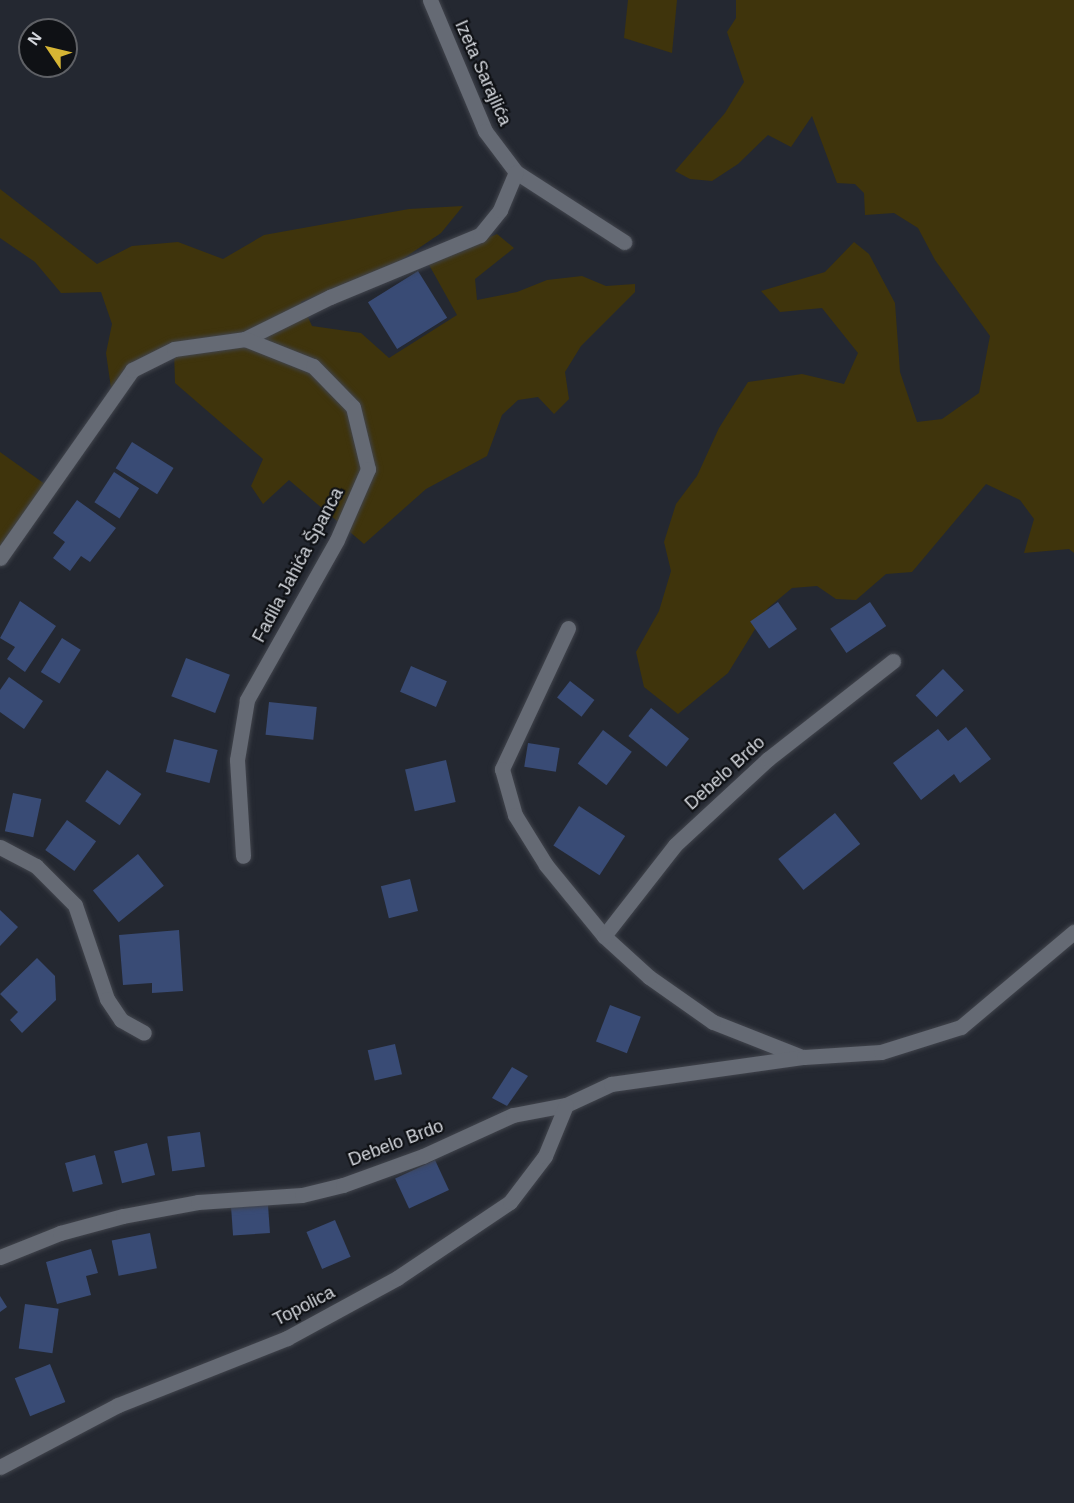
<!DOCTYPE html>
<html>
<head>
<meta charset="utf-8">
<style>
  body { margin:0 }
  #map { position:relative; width:1074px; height:1503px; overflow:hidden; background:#242831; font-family:Helvetica,sans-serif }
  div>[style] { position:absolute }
  .green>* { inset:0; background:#3f340c }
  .building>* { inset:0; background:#394b75; transform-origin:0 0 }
  .roads { filter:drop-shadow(0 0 2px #41444c) drop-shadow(0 0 2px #41444c) }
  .minor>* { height:15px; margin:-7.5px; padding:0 7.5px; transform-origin:7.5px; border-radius:7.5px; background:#656a74 }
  span { translate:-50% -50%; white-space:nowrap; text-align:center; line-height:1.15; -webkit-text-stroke:4.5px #0f1115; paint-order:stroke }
  .street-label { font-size:18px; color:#d4d7dd }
  .north { position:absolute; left:18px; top:18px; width:60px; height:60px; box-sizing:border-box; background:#0f1115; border:2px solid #5e6065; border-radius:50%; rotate:305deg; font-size:16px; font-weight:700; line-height:24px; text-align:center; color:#d4d7dd }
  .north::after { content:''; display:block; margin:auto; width:21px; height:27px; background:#d6b534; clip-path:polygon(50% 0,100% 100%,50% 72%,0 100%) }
</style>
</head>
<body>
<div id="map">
  <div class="green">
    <i style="clip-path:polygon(628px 0,677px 0,672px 53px,624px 38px)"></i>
    <i style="clip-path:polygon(736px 0,1074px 0,1074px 553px,1069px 549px,1024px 553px,1034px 519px,1020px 500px,986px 484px,912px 572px,886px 574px,856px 600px,836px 599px,817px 586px,792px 588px,768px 608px,728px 673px,678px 714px,644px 687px,636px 652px,659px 611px,671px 571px,664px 542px,676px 504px,697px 476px,719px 428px,748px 382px,802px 374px,844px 384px,858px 353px,822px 308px,780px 312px,761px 291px,825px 272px,854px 242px,869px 254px,895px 303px,900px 372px,917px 422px,942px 419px,979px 393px,990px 336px,935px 260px,918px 228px,894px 213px,865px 215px,864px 193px,855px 184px,837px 183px,812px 116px,791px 147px,768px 135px,738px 164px,712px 181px,690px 179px,675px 171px,725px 113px,744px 82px,727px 32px,736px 18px)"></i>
    <i style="clip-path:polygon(0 189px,97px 264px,132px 246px,178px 242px,223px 259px,264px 235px,409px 209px,463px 206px,441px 233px,394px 265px,301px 302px,312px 326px,361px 333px,389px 358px,457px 315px,428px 263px,497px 234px,514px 248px,475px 279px,477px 300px,517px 292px,547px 280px,582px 276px,606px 286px,635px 284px,635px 292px,581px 346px,565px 372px,569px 399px,554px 414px,538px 397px,518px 400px,502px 415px,487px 456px,426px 489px,364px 544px,289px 480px,263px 504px,251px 486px,263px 459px,175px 383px,174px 350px,132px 370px,112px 395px,106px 353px,112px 324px,101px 292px,61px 293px,35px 262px,0 238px)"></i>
    <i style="clip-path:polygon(0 452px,49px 487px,0 558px)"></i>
  </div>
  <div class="building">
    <i style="left:418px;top:271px;width:55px;height:59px;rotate:58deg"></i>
    <i style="left:132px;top:442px;width:49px;height:31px;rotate:32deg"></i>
    <i style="left:114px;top:472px;width:30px;height:36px;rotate:33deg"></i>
    <i style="clip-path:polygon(77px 500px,116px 528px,90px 562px,81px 556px,70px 571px,53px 558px,65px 542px,53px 533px)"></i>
    <i style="clip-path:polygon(20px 601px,56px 626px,25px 672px,7px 659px,15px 647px,0 638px)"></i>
    <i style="left:778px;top:602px;width:33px;height:34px;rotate:55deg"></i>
    <i style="left:870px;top:602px;width:29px;height:48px;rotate:56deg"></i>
    <i style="left:62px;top:638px;width:22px;height:40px;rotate:32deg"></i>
    <i style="left:186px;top:658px;width:47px;height:41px;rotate:21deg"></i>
    <i style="left:411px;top:666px;width:39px;height:28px;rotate:23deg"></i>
    <i style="left:943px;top:669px;width:30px;height:38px;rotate:46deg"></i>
    <i style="clip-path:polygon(9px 677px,43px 701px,24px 729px,0 712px,0 690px)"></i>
    <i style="left:570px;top:681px;width:31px;height:21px;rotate:38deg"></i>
    <i style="left:269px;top:702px;width:48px;height:33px;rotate:6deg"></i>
    <i style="left:651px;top:708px;width:49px;height:36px;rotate:39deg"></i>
    <i style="clip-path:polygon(966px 727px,991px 759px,960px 783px,954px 774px,921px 800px,893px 763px,938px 729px,948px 741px)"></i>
    <i style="left:603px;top:730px;width:36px;height:42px;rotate:37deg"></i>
    <i style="left:174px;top:739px;width:45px;height:34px;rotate:14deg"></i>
    <i style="left:528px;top:743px;width:32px;height:24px;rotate:9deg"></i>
    <i style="left:446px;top:760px;width:43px;height:42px;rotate:77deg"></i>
    <i style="left:107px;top:770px;width:42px;height:38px;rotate:35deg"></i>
    <i style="left:13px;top:793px;width:29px;height:39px;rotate:12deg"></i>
    <i style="left:579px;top:806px;width:55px;height:47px;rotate:33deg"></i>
    <i style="left:835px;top:813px;width:40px;height:73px;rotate:51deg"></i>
    <i style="left:67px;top:820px;width:36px;height:37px;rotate:36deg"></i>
    <i style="left:138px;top:854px;width:41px;height:58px;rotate:51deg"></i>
    <i style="left:410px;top:879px;width:33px;height:30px;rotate:76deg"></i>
    <i style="clip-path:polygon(0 910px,18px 927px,0 946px)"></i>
    <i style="clip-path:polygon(179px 930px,183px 991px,152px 993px,152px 983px,123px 985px,119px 935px)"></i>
    <i style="clip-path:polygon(37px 958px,55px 976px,56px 1000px,22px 1033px,10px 1020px,18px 1012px,0 994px)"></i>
    <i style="left:610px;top:1005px;width:33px;height:39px;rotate:21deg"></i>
    <i style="left:395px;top:1044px;width:31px;height:28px;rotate:77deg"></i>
    <i style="clip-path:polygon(512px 1067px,528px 1076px,507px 1106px,492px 1098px)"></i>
    <i style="left:200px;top:1132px;width:35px;height:33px;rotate:82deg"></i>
    <i style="left:147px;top:1143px;width:33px;height:34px;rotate:76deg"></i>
    <i style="left:95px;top:1155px;width:30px;height:31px;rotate:75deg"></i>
    <i style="left:435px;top:1160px;width:33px;height:44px;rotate:65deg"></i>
    <i style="left:268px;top:1205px;width:28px;height:37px;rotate:86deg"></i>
    <i style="left:335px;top:1220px;width:40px;height:31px;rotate:67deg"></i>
    <i style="left:150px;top:1233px;width:36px;height:39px;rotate:79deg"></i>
    <i style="clip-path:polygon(91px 1249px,98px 1273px,86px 1276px,91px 1295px,57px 1304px,46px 1262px)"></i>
    <i style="clip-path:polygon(0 1296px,7px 1307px,0 1312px)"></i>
    <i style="left:25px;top:1304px;width:34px;height:45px;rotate:8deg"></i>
    <i style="left:50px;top:1364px;width:41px;height:38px;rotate:68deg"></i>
  </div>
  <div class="roads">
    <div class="minor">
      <i style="left:430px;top:0;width:142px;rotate:67.2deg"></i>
      <i style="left:485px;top:131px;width:51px;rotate:52.9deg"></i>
      <i style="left:516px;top:172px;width:129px;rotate:32.9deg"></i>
      <i style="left:245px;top:339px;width:95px;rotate:-26.3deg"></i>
      <i style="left:330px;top:297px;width:162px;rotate:-22.5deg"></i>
      <i style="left:480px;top:235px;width:32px;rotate:-51deg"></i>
      <i style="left:500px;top:210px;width:41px;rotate:-67.2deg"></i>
      <i style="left:0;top:558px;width:230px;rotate:-54.9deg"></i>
      <i style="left:132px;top:370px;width:47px;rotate:-26.6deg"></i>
      <i style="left:174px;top:349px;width:72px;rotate:-8deg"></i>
      <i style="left:245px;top:339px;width:73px;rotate:21.7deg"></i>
      <i style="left:313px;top:366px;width:57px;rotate:45.7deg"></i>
      <i style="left:353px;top:407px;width:64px;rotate:76.4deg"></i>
      <i style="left:368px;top:469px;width:77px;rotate:113.6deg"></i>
      <i style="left:337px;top:540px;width:184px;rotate:119.4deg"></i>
      <i style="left:247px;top:700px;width:61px;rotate:99.5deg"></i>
      <i style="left:237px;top:760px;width:96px;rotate:86.4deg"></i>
      <i style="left:568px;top:628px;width:156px;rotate:115.1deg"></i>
      <i style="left:502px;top:769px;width:48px;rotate:74.2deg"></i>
      <i style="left:515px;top:815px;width:59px;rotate:58.2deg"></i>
      <i style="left:546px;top:865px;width:92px;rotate:50.8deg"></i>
      <i style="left:0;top:847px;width:41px;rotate:27.8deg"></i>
      <i style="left:36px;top:866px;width:55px;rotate:45deg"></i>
      <i style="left:75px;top:905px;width:99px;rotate:71.2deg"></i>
      <i style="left:107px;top:999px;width:25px;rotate:56deg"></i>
      <i style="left:121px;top:1020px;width:26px;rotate:29deg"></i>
      <i style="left:802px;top:1057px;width:96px;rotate:-158.5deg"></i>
      <i style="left:713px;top:1022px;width:78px;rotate:-144.9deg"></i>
      <i style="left:649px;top:977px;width:61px;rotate:-137.7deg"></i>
      <i style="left:604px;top:936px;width:115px;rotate:-52deg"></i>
      <i style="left:675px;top:845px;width:127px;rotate:-42.8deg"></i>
      <i style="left:768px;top:759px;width:159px;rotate:-38.1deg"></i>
      <i style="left:0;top:1257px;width:65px;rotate:-21.8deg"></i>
      <i style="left:60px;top:1233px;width:65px;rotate:-15.1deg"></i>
      <i style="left:123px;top:1216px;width:76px;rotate:-10.6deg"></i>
      <i style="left:198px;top:1202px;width:104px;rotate:-3.9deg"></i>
      <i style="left:302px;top:1195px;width:42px;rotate:-13.7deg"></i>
      <i style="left:343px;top:1185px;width:85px;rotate:-19.9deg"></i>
      <i style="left:423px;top:1156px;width:99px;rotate:-24.5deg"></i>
      <i style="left:513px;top:1115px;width:54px;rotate:-10.7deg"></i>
      <i style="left:566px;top:1105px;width:50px;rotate:-25deg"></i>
      <i style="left:611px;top:1084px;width:195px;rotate:-8deg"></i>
      <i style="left:804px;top:1057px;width:77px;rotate:-3.7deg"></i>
      <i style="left:881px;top:1052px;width:84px;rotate:-17.4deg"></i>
      <i style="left:961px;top:1027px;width:148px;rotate:-40.1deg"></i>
      <i style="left:0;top:1467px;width:133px;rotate:-27.7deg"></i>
      <i style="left:118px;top:1405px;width:182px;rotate:-21.6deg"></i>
      <i style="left:287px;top:1338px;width:125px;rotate:-28.6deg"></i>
      <i style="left:397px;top:1278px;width:136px;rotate:-33.9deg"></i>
      <i style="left:510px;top:1202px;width:58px;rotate:-52.7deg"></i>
      <i style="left:545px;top:1156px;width:55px;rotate:-67.6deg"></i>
    </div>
  </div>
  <div class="street-label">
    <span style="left:483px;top:73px;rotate:66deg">Izeta Sarajlića</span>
    <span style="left:298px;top:565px;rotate:-62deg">Fadila Jahića Španca</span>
    <span style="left:725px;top:773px;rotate:-42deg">Debelo Brdo</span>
    <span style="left:396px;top:1143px;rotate:-21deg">Debelo Brdo</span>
    <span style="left:304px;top:1306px;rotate:-27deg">Topolica</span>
  </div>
  <div class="north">N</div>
</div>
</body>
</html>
